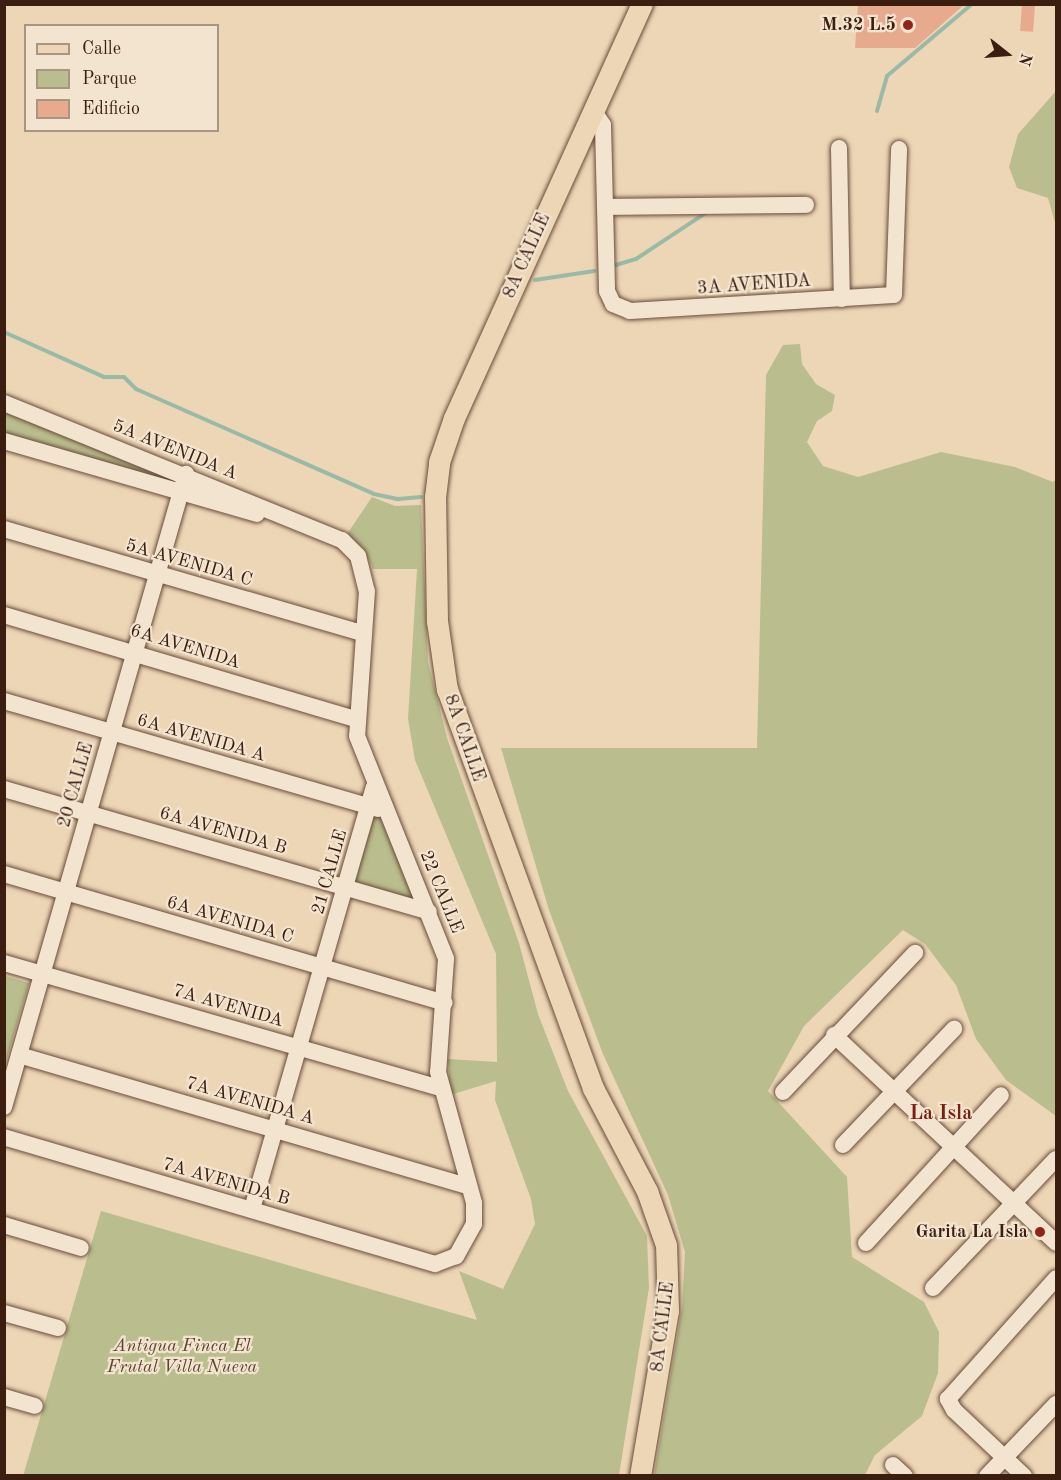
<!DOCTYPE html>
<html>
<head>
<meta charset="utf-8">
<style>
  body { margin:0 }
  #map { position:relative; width:1061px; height:1480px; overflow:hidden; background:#edd6b6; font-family:"Old Standard TT",serif }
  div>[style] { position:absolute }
  .green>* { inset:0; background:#babd8d }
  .stream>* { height:4px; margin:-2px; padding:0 2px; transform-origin:2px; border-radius:2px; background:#9abaa8 }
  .building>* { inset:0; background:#e7aa8f; transform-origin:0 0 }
  .roads { filter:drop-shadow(0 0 2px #684c3a) drop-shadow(0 0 2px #684c3a) }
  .minor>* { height:16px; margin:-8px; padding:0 8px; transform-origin:8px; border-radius:8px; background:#f3e4d0 }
  .major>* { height:21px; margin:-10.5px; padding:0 10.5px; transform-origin:10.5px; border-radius:10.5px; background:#edd6b6 }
  .dots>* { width:16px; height:16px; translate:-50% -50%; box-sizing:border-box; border:3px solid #f3e4d0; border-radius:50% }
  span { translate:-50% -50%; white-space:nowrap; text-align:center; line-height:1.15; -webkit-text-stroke:4.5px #f3e4d0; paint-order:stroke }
  .poi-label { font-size:18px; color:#3c1e10; font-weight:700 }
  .right { translate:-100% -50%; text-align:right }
  .street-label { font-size:18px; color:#3c1e10 }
  .park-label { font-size:18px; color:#5c462f; font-style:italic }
  .neighbourhood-label { font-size:20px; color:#7a1f14; font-weight:700 }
  .frame { position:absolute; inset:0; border:6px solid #3c1e10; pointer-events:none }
  .legend { position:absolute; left:24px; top:24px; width:195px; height:108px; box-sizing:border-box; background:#f3e4d0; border:2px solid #aa9583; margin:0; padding:8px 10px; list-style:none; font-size:18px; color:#3c1e10 }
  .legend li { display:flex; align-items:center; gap:12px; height:30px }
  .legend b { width:30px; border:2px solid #aa9583 }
  .north { position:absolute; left:977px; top:24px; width:60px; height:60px; -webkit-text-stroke:4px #f3e4d0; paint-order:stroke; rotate:107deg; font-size:16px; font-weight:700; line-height:24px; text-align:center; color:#3c1e10 }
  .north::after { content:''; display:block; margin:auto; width:21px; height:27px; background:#3c1e10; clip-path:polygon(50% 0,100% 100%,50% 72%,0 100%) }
</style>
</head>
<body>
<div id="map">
  <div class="green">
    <i style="clip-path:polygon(1056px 91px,1056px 265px,1056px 226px,1048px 198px,1017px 188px,1009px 167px,1018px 134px)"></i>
    <i style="clip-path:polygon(800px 344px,802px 364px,816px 384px,835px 395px,832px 411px,817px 421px,807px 442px,823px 466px,858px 477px,941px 452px,1015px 467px,1053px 482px,1056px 479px,1056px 1116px,1006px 1080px,976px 1039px,956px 985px,925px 944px,903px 930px,804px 1026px,768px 1091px,847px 1177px,852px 1257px,924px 1302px,939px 1332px,938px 1373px,922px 1416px,875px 1455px,865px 1475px,654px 1475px,682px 1308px,685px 1252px,668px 1195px,603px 1054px,549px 910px,501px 748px,757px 748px,766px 375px,783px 345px)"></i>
    <i style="clip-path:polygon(4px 403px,186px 474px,181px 492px,5px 441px)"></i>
    <i style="clip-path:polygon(372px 497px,395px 506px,421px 505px,428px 662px,447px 738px,519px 943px,538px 1014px,568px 1091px,647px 1236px,649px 1288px,619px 1475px,23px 1476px,101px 1211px,477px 1320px,459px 1271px,503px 1289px,535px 1224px,531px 1199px,495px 1100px,496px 1081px,450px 1095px,448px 1059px,497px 1062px,496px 954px,415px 760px,408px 719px,417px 569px,373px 569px,363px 548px,347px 534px)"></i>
    <i style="clip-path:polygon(368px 807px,387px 812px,429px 912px,346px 886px)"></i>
    <i style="clip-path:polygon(5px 976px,29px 983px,5px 1065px,4px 976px)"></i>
  </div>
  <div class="stream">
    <i style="left:877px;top:111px;width:36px;rotate:-74deg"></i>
    <i style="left:887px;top:76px;width:111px;rotate:-40.3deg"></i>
    <i style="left:616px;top:265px;width:21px;rotate:-17deg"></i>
    <i style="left:636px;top:259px;width:85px;rotate:-33.5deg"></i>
    <i style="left:535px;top:280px;width:60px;rotate:-8.7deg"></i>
    <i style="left:4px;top:332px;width:110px;rotate:24.2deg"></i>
    <i style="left:104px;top:377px;width:20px"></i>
    <i style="left:124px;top:377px;width:17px;rotate:45deg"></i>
    <i style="left:136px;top:389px;width:260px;rotate:23.8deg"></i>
    <i style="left:374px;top:494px;width:25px;rotate:12deg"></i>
    <i style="left:398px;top:499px;width:23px;rotate:-5deg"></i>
  </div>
  <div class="building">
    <i style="clip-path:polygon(858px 4px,965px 4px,915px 48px,855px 48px)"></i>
    <i style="left:1022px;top:4px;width:13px;height:27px;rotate:4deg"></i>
  </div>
  <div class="roads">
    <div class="minor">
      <i style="left:593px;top:110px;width:18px;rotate:56deg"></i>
      <i style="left:603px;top:125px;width:166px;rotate:88.6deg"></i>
      <i style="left:607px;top:291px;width:14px;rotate:65deg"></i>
      <i style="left:613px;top:304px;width:18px;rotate:22deg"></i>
      <i style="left:630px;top:311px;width:264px;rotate:-3.5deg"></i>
      <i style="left:894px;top:295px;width:146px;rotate:-88deg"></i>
      <i style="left:839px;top:148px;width:151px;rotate:88.9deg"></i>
      <i style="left:607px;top:207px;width:199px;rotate:-0.6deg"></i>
      <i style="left:4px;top:403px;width:365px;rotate:22.1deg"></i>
      <i style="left:342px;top:540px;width:23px;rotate:45deg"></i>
      <i style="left:358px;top:556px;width:36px;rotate:76deg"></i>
      <i style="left:367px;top:591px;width:145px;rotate:93.9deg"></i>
      <i style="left:357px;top:736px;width:240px;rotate:68.2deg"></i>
      <i style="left:446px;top:959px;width:113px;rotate:94deg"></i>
      <i style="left:438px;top:1072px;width:136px;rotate:74.6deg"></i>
      <i style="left:474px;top:1203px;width:21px;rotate:90deg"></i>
      <i style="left:474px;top:1224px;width:37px;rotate:119deg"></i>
      <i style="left:456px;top:1256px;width:22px;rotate:159deg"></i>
      <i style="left:435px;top:1264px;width:449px;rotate:-163.6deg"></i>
      <i style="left:4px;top:441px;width:263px;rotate:16.1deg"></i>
      <i style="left:4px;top:529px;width:373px;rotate:16.2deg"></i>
      <i style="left:4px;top:615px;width:365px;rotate:16.5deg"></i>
      <i style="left:4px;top:701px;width:389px;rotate:16.1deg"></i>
      <i style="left:4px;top:789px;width:442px;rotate:16.1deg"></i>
      <i style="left:4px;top:874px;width:459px;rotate:16.3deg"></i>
      <i style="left:4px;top:963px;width:454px;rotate:16deg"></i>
      <i style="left:834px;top:1035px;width:304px;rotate:43.1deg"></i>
      <i style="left:19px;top:1055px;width:469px;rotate:16.3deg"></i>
      <i style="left:783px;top:1092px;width:192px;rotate:-46.5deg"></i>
      <i style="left:4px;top:1107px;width:659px;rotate:-73.96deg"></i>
      <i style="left:843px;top:1145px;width:161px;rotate:-46.3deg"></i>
      <i style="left:252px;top:1209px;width:439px;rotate:-73.9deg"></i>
      <i style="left:4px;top:1225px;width:80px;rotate:16.6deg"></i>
      <i style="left:866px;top:1243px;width:200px;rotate:-47.6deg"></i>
      <i style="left:933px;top:1288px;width:178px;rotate:-46.4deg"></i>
      <i style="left:4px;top:1313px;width:56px;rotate:15.5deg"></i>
      <i style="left:4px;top:1397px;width:32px;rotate:16deg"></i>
      <i style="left:893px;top:1465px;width:16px;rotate:43deg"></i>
      <i style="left:987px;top:1476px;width:100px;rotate:-46.2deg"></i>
      <i style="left:1024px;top:1476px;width:96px;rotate:-136.7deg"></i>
      <i style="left:954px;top:1410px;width:13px;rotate:-119deg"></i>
      <i style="left:948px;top:1399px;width:162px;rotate:-48.2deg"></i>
    </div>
    <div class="major">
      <i style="left:640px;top:1476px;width:167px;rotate:-80.4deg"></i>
      <i style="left:668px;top:1311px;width:66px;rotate:-91.7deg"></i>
      <i style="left:666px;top:1245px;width:57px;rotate:-109.4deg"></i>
      <i style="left:647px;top:1191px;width:116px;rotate:-117.7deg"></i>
      <i style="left:593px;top:1088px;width:424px;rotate:-110.1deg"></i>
      <i style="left:447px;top:690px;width:70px;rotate:-98.2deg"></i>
      <i style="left:437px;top:621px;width:124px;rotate:-90.9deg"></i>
      <i style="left:435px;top:497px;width:35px;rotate:-83deg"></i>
      <i style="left:439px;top:462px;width:46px;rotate:-71.2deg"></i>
      <i style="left:454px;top:418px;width:455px;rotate:-65.6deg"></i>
    </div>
  </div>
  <div class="dots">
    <i style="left:908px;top:25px;background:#8f2418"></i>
    <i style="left:1040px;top:1232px;background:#8f2418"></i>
  </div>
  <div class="poi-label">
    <span class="right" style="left:896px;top:25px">M.32 L.5</span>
    <span class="right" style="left:1028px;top:1232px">Garita La Isla</span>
  </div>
  <div class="street-label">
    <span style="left:527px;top:256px;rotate:-66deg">8A CALLE</span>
    <span style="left:754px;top:285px;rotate:-4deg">3A AVENIDA</span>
    <span style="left:175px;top:450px;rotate:22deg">5A AVENIDA A</span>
    <span style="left:189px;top:563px;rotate:16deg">5A AVENIDA C</span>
    <span style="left:185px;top:647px;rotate:17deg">6A AVENIDA</span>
    <span style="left:201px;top:738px;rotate:16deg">6A AVENIDA A</span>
    <span style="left:464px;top:738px;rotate:71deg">8A CALLE</span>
    <span style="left:76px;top:785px;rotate:-74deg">20 CALLE</span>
    <span style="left:223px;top:831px;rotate:16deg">6A AVENIDA B</span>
    <span style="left:330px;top:872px;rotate:-74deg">21 CALLE</span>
    <span style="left:441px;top:892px;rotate:68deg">22 CALLE</span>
    <span style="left:230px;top:920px;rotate:16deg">6A AVENIDA C</span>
    <span style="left:228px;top:1006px;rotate:16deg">7A AVENIDA</span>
    <span style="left:250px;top:1101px;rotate:16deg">7A AVENIDA A</span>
    <span style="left:226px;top:1182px;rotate:16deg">7A AVENIDA B</span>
    <span style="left:663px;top:1327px;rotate:-83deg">8A CALLE</span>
  </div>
  <div class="park-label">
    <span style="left:182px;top:1357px">Antigua Finca El<br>Frutal Villa Nueva</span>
  </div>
  <div class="neighbourhood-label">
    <span style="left:941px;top:1114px">La Isla</span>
  </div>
  <div class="frame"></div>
  <ul class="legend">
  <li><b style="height:8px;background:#edd6b6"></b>Calle</li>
  <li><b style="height:16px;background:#babd8d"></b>Parque</li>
  <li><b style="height:16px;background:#e7aa8f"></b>Edificio</li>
  </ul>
  <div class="north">N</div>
</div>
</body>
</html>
